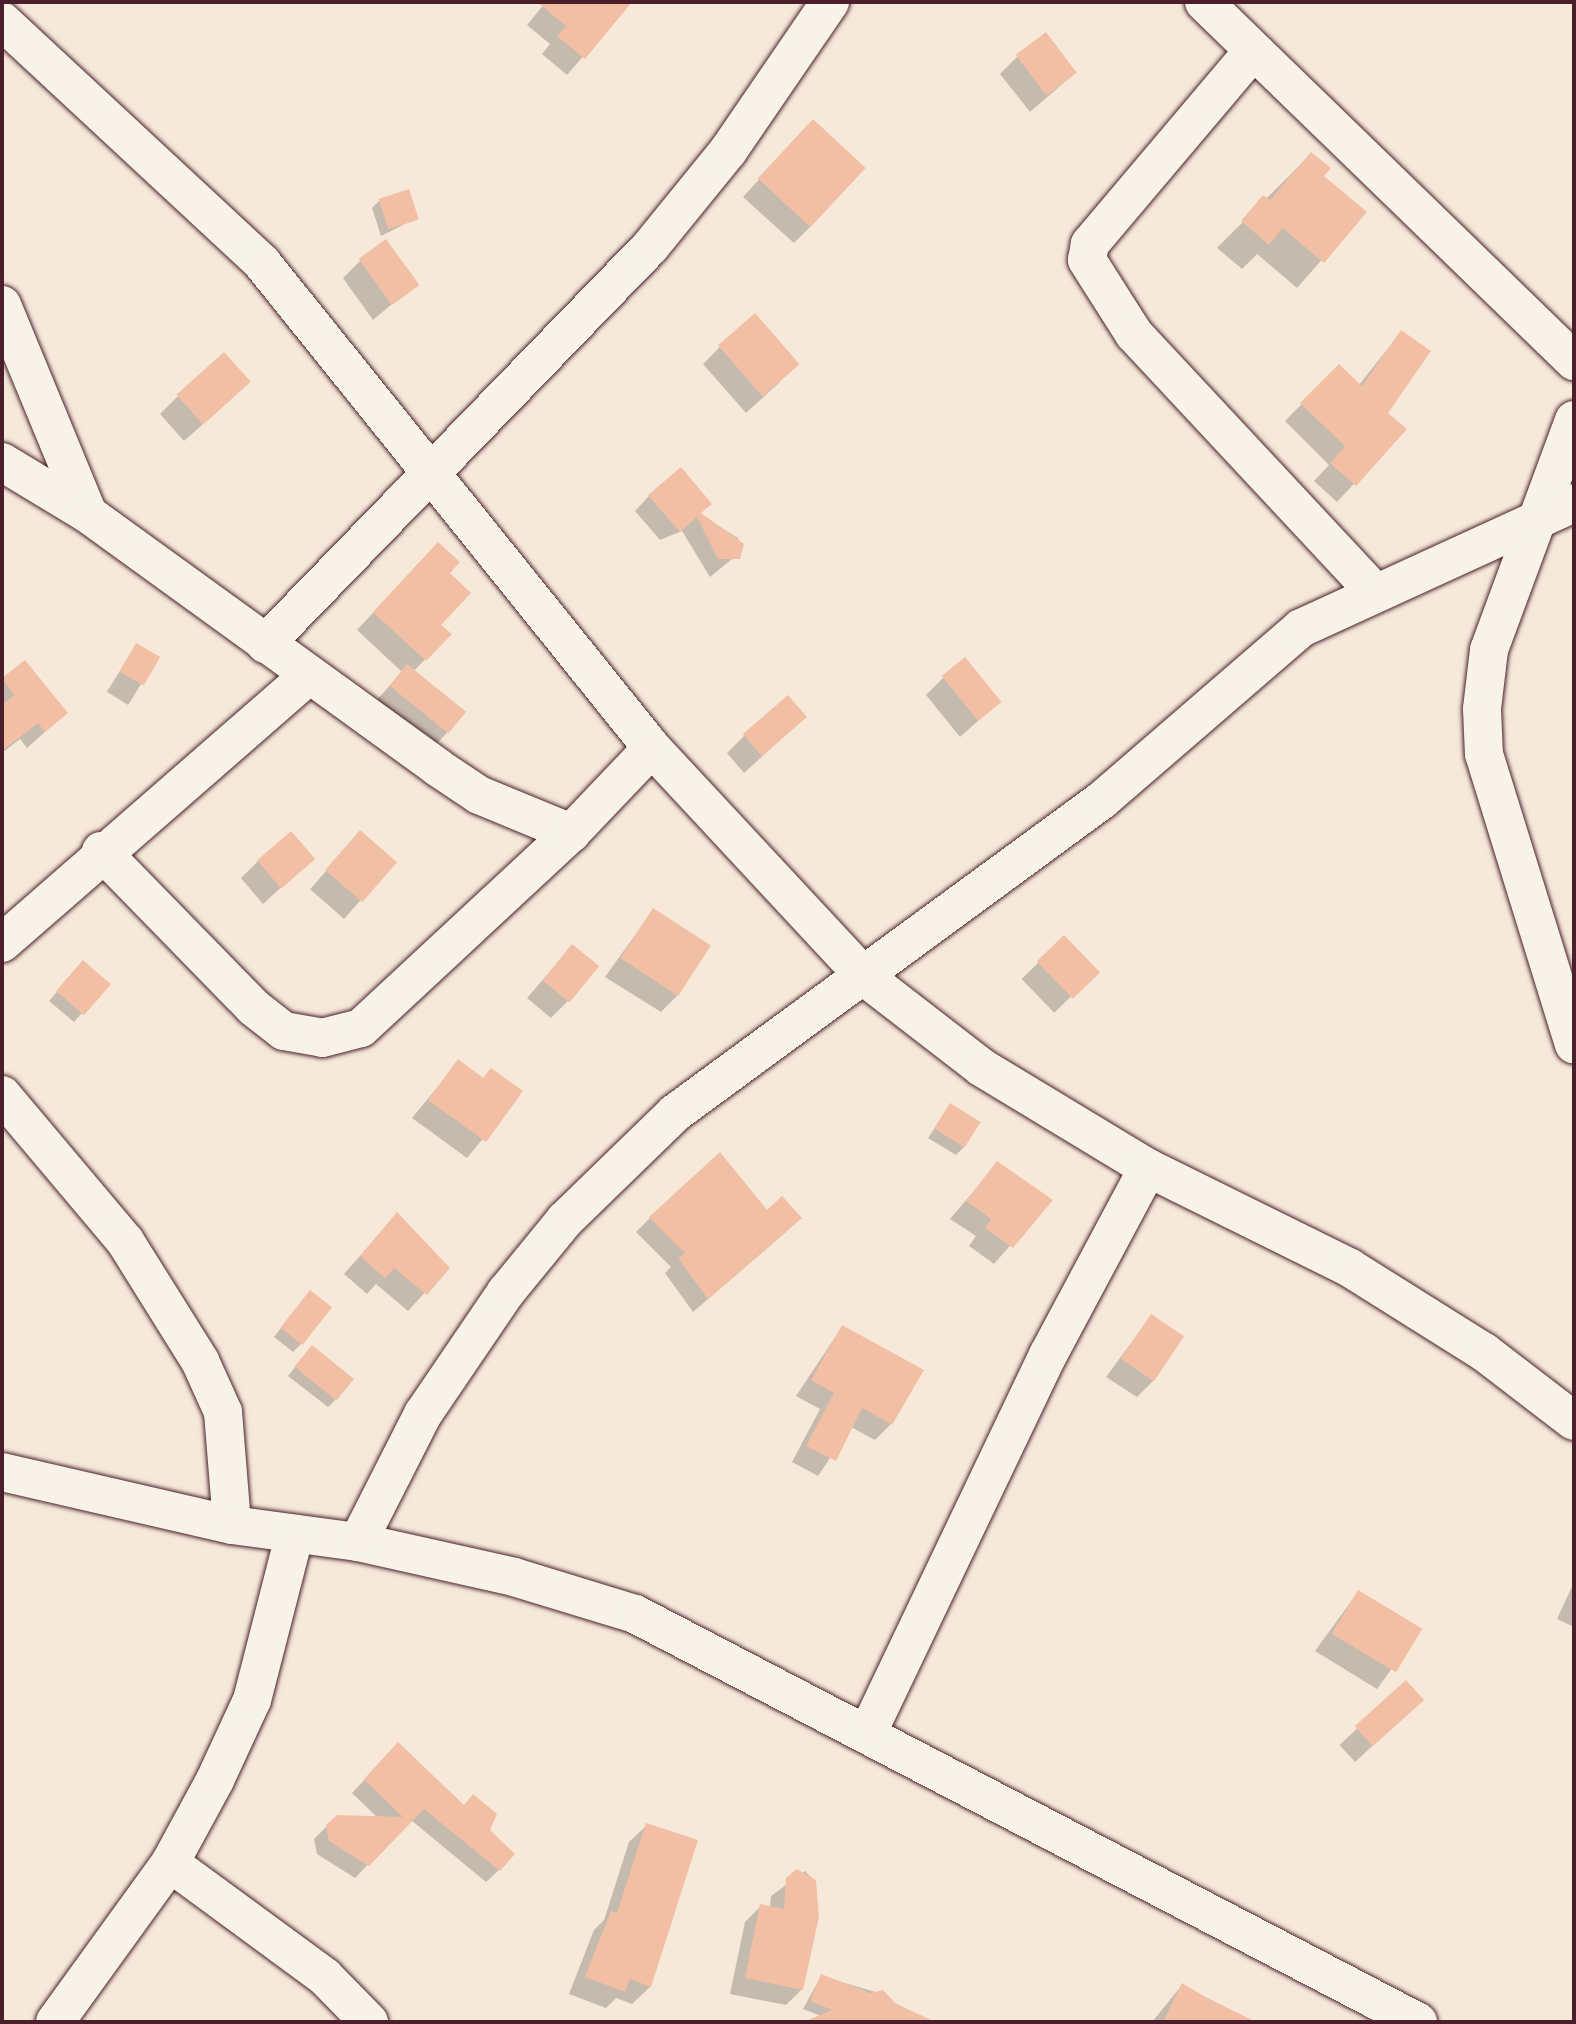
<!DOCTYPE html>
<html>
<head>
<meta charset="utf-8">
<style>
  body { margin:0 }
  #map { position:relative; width:1576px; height:2024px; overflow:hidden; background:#f6e9da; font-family:Itim,sans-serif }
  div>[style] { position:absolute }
  .shadow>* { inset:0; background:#0003; transform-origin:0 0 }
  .building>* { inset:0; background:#f2bfa4; transform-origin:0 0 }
  .roads { filter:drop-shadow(0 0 2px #4a1f2b) drop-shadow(0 0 2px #4a1f2b) }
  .minor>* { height:38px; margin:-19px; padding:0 19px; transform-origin:19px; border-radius:19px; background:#f7f3e8 }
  span { translate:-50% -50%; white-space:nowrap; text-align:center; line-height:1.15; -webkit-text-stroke:7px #f7f3e8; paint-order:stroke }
  .frame { position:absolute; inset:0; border:4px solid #4a1f2b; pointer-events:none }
</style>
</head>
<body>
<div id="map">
  <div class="shadow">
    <i style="clip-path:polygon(546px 2px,630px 2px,567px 75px,542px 54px,550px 44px,527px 25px)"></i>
    <i style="clip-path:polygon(1017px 57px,1075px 73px,1030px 112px,1000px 74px)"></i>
    <i style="clip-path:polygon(796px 139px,811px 226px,794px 243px,743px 197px)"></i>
    <i style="clip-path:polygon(1311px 154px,1322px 176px,1364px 212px,1297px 288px,1257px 254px,1242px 269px,1217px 248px)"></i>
    <i style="clip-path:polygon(380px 200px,417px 218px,381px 236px,372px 208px)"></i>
    <i style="clip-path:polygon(360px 261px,416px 284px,373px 320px,343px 278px)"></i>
    <i style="clip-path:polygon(1401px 332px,1386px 413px,1404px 430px,1337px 502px,1314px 481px,1329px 465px,1285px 421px,1339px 366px,1359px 385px)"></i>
    <i style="clip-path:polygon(720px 347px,781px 381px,746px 413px,703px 364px)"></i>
    <i style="clip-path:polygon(178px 396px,231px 399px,184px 441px,160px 414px)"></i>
    <i style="clip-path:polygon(649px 496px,699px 514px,738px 538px,742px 551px,710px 577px,682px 531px,660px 540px,635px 511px)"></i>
    <i style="clip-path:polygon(421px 561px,447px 573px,439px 625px,449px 634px,413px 672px,447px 733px,430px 750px,373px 704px,402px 672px,357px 630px)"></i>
    <i style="left:136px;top:645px;width:25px;height:55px;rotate:32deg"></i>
    <i style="clip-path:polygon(25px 662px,66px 713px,27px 748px,20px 739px,2px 753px,2px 681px)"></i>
    <i style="clip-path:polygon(943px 678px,999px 702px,960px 737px,926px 695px)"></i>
    <i style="clip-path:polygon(805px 717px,744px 773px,727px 753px,744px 736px)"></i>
    <i style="left:360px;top:832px;width:45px;height:76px;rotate:41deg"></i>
    <i style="clip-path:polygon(312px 859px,263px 904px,241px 878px,258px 861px)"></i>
    <i style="clip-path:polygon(653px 910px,678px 995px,661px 1012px,605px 977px)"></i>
    <i style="left:1064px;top:938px;width:47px;height:59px;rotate:46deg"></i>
    <i style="clip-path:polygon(572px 946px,568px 1001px,551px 1018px,527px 998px)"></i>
    <i style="clip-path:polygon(75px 971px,108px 984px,74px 1022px,49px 1001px)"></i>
    <i style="clip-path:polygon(458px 1062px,482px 1079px,521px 1092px,467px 1158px,412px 1118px)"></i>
    <i style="clip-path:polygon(950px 1105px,964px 1147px,956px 1155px,928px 1138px)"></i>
    <i style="clip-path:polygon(997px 1164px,1050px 1200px,994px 1264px,969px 1246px,976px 1236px,950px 1219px)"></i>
    <i style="clip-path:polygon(767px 1212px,786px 1232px,693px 1312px,665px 1273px,671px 1267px,636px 1232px,650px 1218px)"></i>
    <i style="clip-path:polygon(397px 1214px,447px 1268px,408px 1311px,376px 1284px,367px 1294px,344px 1274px)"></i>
    <i style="clip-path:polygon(302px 1301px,301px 1344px,293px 1352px,274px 1337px)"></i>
    <i style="clip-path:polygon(1151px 1316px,1154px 1380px,1137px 1397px,1106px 1377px)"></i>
    <i style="clip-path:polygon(842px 1327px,891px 1424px,875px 1440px,851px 1427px,818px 1476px,792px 1462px,820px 1409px,796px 1396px)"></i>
    <i style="clip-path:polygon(304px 1356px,336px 1399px,328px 1407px,288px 1376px)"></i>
    <i style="clip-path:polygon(1574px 1582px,1574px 1627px,1557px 1619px)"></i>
    <i style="clip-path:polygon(1358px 1592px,1420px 1630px,1377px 1689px,1315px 1651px)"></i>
    <i style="left:1406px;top:1683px;width:23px;height:91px;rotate:47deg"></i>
    <i style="clip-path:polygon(386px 1757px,488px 1831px,499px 1870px,486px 1882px,411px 1820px,355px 1878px,317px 1854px,314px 1839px,327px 1826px,378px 1818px,352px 1793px)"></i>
    <i style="clip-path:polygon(647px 1825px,696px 1841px,650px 1987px,632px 2004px,616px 1998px,606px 2008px,569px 1994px,594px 1930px,604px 1920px,629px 1842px)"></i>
    <i style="clip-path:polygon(805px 1871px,814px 1880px,802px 1989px,786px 2005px,730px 1994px,745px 1922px,761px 1906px,770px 1908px,771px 1896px)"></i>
    <i style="clip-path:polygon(821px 1976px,889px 1996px,893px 2005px,930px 2022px,808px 2022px,821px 2016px,803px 2009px)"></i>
    <i style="clip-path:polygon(1182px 1985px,1254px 2022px,1152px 2022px)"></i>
  </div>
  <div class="building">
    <i style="clip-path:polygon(537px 2px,632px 2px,585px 59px,557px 36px,566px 26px)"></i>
    <i style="left:1046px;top:32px;width:51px;height:38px;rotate:53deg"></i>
    <i style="left:813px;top:119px;width:72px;height:81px;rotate:43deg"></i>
    <i style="clip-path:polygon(1311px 152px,1331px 168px,1324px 176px,1367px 212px,1324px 263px,1283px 228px,1269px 245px,1241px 221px,1263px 195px,1270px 200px)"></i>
    <i style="left:409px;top:189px;width:32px;height:32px;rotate:72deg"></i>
    <i style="left:386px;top:239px;width:57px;height:34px;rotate:54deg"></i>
    <i style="left:755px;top:313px;width:68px;height:49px;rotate:49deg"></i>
    <i style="clip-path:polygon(1401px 330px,1431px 351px,1388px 413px,1407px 429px,1356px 486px,1330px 463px,1345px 446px,1300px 403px,1339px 364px,1362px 386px)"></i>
    <i style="left:224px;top:352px;width:40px;height:64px;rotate:48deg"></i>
    <i style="clip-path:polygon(681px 467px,712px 504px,701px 513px,744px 544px,740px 559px,718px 559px,697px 517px,680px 532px,648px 495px)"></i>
    <i style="clip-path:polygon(438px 542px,460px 562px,450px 573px,471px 593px,441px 625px,452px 634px,426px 661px,373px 612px)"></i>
    <i style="left:136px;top:643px;width:28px;height:33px;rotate:30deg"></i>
    <i style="left:965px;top:657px;width:58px;height:30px;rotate:51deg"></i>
    <i style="clip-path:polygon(25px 660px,68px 713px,45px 732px,38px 723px,2px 751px,2px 705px,14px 695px,2px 678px)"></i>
    <i style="left:407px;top:664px;width:76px;height:28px;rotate:39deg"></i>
    <i style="left:788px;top:695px;width:29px;height:60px;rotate:49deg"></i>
    <i style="left:360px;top:830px;width:49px;height:53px;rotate:41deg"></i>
    <i style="left:291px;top:831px;width:37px;height:45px;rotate:49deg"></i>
    <i style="left:653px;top:908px;width:69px;height:60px;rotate:33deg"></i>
    <i style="left:1064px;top:935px;width:52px;height:38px;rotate:46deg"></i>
    <i style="left:572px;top:944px;width:35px;height:47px;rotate:39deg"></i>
    <i style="left:83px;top:960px;width:37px;height:41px;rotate:41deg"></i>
    <i style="clip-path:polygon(458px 1059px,483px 1078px,491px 1068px,523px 1091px,486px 1142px,428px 1100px)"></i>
    <i style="left:950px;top:1103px;width:36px;height:30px;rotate:32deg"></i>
    <i style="clip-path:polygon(720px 1152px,767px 1210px,782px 1196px,802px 1218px,708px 1299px,678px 1258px,685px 1253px,649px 1217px)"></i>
    <i style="clip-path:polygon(997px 1161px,1053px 1200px,1013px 1248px,985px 1228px,991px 1219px,966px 1201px)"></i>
    <i style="clip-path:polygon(397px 1212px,450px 1268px,427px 1295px,394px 1268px,385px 1278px,360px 1256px)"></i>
    <i style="left:310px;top:1290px;width:28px;height:48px;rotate:38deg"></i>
    <i style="left:1151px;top:1314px;width:40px;height:54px;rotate:34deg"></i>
    <i style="clip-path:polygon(842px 1325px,924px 1370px,892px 1425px,862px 1408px,836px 1461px,806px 1446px,834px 1393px,811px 1380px)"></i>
    <i style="left:312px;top:1345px;width:54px;height:28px;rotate:39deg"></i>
    <i style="left:1358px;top:1590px;width:75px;height:51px;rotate:31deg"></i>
    <i style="left:1406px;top:1680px;width:27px;height:69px;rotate:48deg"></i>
    <i style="clip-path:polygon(398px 1742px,464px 1805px,473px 1794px,497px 1814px,490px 1830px,515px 1854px,500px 1871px,424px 1809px,369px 1866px,329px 1841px,326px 1825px,337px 1815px,403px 1817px,364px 1779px)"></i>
    <i style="clip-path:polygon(646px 1823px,698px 1840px,651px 1987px,630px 1979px,625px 1992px,585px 1977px,611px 1911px,617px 1913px)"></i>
    <i style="clip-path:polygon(797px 1869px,816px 1880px,819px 1917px,803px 1990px,745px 1978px,760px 1904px,784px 1909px,786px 1878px)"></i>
    <i style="clip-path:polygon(821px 1974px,870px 1993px,883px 1990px,895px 2003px,933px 2021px,808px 2020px,832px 2010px,810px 2001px)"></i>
    <i style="clip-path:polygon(1182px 1983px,1207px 1998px,1256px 2022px,1163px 2022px)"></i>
  </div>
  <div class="roads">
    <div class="minor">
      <i style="left:1204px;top:2px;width:516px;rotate:44.14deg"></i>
      <i style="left:2px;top:21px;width:355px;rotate:42.9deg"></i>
      <i style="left:262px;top:263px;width:622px;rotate:51.2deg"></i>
      <i style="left:652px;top:748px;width:314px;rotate:47.1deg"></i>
      <i style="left:866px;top:978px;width:145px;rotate:37.7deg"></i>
      <i style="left:981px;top:1067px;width:195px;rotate:31.2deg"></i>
      <i style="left:1253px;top:51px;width:253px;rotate:130.2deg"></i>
      <i style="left:1090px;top:244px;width:16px;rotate:101deg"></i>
      <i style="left:1087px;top:260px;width:88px;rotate:57.6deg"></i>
      <i style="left:1134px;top:334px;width:350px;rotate:47deg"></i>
      <i style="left:2px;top:305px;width:226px;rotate:67.6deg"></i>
      <i style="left:1574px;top:420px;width:245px;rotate:110.3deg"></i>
      <i style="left:1489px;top:650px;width:59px;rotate:96.8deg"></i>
      <i style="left:1482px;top:709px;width:45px;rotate:87.5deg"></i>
      <i style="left:1484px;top:754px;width:304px;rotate:72.8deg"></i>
      <i style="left:2px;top:462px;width:100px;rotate:31.2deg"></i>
      <i style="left:88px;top:514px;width:431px;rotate:35.9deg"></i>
      <i style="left:437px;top:767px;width:50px;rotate:33.7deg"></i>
      <i style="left:479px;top:795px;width:100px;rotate:22.4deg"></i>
      <i style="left:265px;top:644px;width:553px;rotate:-45.88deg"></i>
      <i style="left:650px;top:247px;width:124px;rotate:-50.9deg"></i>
      <i style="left:728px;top:151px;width:181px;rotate:-55.6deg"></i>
      <i style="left:101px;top:851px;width:218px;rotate:45.7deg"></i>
      <i style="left:253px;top:1007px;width:39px;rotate:38deg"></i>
      <i style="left:284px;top:1031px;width:39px;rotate:10deg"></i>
      <i style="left:322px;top:1038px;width:40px;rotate:-14.4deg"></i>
      <i style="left:361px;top:1028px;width:287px;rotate:-42.9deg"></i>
      <i style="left:571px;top:833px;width:117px;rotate:-46.4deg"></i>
      <i style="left:2px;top:943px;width:405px;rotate:-41.1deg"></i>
      <i style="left:2px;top:1095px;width:191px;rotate:49.9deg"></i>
      <i style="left:125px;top:1241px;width:142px;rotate:58deg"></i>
      <i style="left:200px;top:1361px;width:56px;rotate:65.7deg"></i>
      <i style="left:223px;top:1412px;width:113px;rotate:85.4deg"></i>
      <i style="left:2px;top:1472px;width:236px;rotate:13deg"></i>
      <i style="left:232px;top:1525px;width:127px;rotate:7.7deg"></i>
      <i style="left:358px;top:1542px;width:160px;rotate:12.6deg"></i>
      <i style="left:514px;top:1577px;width:127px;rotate:17deg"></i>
      <i style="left:635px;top:1614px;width:883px;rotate:27.52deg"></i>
      <i style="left:358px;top:1542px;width:144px;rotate:-63.1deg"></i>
      <i style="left:423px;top:1414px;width:148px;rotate:-55.8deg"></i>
      <i style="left:506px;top:1292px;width:93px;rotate:-50.7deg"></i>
      <i style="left:565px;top:1220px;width:153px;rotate:-44.2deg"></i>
      <i style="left:675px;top:1113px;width:529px;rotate:-36.24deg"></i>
      <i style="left:1102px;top:800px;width:263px;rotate:-40.8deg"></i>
      <i style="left:1301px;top:628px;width:300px;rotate:-24.6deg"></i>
      <i style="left:869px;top:1730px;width:416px;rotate:-64.5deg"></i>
      <i style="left:1048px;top:1355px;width:212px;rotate:-61.9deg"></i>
      <i style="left:1148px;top:1168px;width:225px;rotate:26.3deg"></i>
      <i style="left:1350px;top:1268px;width:158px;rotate:32.1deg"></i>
      <i style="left:1484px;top:1352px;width:113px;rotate:37.5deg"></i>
      <i style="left:170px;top:1863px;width:192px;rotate:36.3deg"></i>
      <i style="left:325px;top:1977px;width:63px;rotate:45.6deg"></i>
      <i style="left:55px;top:2022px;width:196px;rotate:-54.1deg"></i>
      <i style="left:170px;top:1863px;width:94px;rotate:-61.5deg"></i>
      <i style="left:215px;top:1780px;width:88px;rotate:-65.2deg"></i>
      <i style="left:252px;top:1700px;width:169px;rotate:-75.6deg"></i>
    </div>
  </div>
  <div class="frame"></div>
</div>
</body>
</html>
